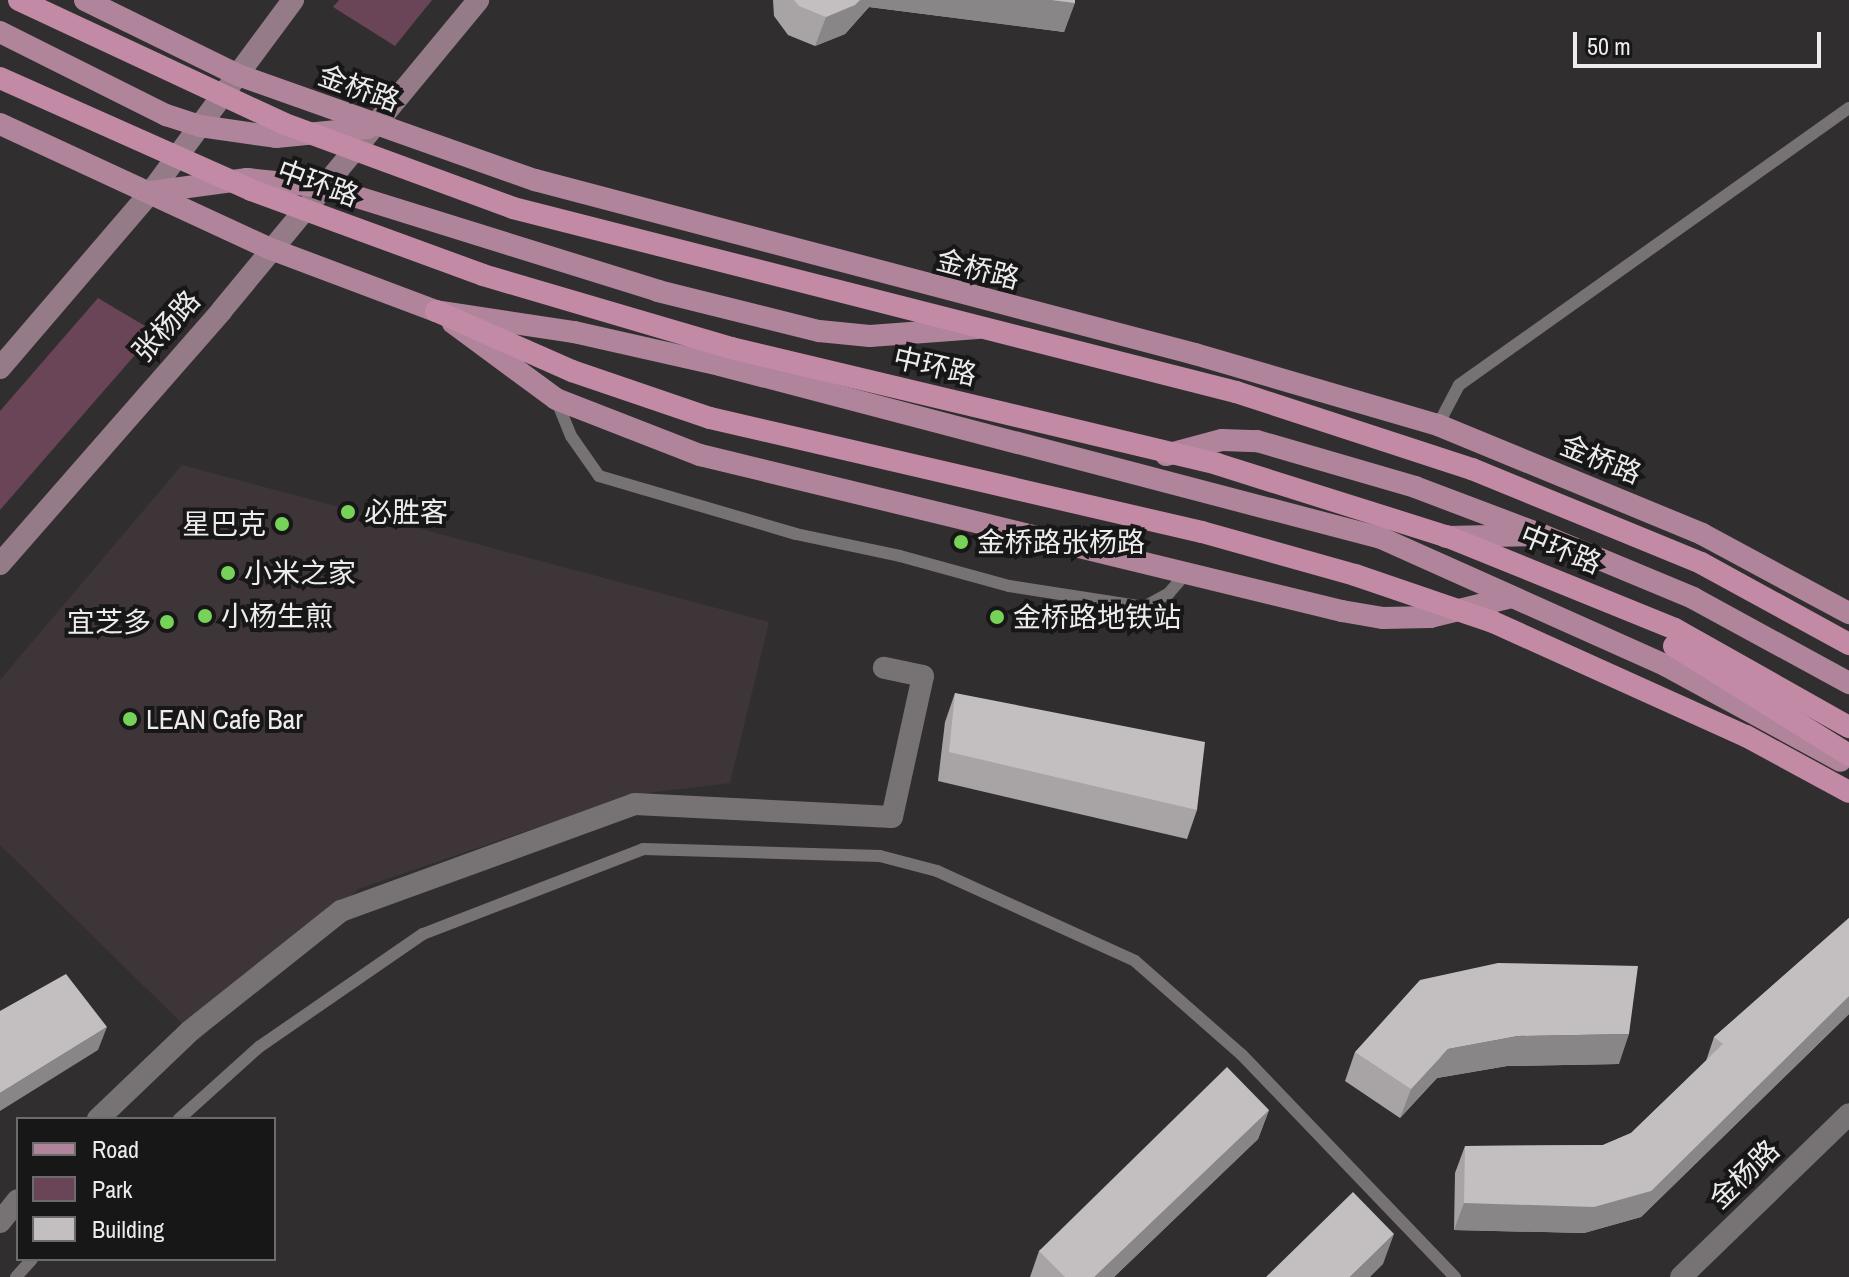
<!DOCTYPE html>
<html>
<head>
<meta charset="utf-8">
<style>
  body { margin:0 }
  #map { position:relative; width:1849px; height:1277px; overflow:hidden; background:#312e2f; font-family:"Archivo Narrow","Noto Sans SC",sans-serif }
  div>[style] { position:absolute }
  .built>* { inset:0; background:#3e3539 }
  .green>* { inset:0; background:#694557 }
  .service>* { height:12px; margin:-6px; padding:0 6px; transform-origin:6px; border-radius:6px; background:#777375 }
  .minor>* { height:22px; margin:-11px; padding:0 11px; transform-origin:11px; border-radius:11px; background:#777375 }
  .tertiary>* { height:22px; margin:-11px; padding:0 11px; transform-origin:11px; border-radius:11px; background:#777375 }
  .secondary>* { height:22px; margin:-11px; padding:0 11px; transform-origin:11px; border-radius:11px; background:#947b87 }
  .primary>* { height:22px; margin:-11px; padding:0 11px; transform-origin:11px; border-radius:11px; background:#b0849a }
  .trunk>* { height:22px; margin:-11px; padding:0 11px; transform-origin:11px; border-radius:11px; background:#c38aa6 }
  .wall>* { inset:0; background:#a8a4a6 }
  .shaded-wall>* { inset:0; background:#888687 }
  .building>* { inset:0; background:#c3bfc1 }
  .dots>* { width:22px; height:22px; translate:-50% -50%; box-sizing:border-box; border:4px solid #181717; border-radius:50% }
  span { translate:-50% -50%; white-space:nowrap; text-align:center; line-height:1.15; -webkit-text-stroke:8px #181717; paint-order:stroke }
  .street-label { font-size:28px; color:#edebec }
  .poi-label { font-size:28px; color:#edebec }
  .left { translate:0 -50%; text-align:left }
  .right { translate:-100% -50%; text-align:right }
  .legend { position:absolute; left:16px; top:1117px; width:260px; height:144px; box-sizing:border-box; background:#181717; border:2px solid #6d6c6c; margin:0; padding:10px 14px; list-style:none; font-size:24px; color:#edebec }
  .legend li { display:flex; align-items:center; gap:16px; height:40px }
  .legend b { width:40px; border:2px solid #6d6c6c }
  .scale { position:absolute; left:1573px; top:32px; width:248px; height:36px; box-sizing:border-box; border:4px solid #edebec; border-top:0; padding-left:10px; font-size:24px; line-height:28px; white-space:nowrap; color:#edebec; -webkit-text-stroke:6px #181717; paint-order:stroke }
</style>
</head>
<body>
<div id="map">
  <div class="built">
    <i style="clip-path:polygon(182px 465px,769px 622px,730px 783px,631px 795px,358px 889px,199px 1040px,0 845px,0 680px)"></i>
  </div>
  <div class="green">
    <i style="clip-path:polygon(339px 0,432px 0,395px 46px,333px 7px)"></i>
    <i style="clip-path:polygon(98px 298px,155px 332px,0 510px,0 411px)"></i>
  </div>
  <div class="service">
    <i style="left:556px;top:399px;width:40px;rotate:68deg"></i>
    <i style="left:571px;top:436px;width:49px;rotate:55deg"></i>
    <i style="left:599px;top:476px;width:205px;rotate:16.4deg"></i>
    <i style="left:796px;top:534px;width:106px;rotate:11.9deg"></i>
    <i style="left:900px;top:556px;width:113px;rotate:15.4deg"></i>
    <i style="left:1009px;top:586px;width:137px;rotate:8.8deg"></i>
    <i style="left:1144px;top:607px;width:29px;rotate:-29deg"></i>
    <i style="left:1169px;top:593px;width:29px;rotate:-49deg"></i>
    <i style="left:1438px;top:425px;width:45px;rotate:-62.3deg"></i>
    <i style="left:1459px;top:385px;width:478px;rotate:-35.4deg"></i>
    <i style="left:179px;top:1119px;width:108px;rotate:-42deg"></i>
    <i style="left:259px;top:1047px;width:199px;rotate:-34.6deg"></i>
    <i style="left:423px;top:934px;width:236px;rotate:-21.1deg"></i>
    <i style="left:643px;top:849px;width:237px;rotate:1.7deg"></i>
    <i style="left:880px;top:856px;width:59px;rotate:14.7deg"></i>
    <i style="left:937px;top:871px;width:217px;rotate:24.4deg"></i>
    <i style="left:1135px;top:961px;width:142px;rotate:41.3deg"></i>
    <i style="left:1242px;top:1055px;width:308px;rotate:46.2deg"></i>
    <i style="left:16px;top:1277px;width:24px;rotate:-48deg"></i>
  </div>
  <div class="minor">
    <i style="left:98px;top:1119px;width:127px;rotate:-43.7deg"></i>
    <i style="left:190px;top:1031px;width:193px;rotate:-38.5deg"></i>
    <i style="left:341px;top:911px;width:313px;rotate:-20deg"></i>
    <i style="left:635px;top:804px;width:257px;rotate:2.9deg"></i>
    <i style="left:892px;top:817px;width:144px;rotate:-77.6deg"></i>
    <i style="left:923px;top:676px;width:40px;rotate:-168deg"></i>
    <i style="left:0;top:1222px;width:28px;rotate:-51deg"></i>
  </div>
  <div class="tertiary">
    <i style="left:1681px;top:1277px;width:234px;rotate:-44.1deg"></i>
  </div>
  <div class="secondary">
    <i style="left:0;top:368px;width:232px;rotate:-49.4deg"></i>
    <i style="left:151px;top:192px;width:239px;rotate:-53.5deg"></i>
    <i style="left:0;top:564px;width:337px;rotate:-48.8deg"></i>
    <i style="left:222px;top:310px;width:402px;rotate:-50.4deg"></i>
  </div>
  <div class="primary">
    <i style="left:85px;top:0;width:170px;rotate:26.1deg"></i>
    <i style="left:238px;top:75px;width:315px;rotate:19.5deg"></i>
    <i style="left:535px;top:180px;width:683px;rotate:14.77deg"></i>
    <i style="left:1195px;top:354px;width:253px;rotate:16.3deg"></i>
    <i style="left:1438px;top:425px;width:286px;rotate:22.4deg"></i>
    <i style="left:1702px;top:534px;width:167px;rotate:28.3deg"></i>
    <i style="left:0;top:32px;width:186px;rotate:26.6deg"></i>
    <i style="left:166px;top:115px;width:36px;rotate:18deg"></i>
    <i style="left:200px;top:126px;width:77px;rotate:8.2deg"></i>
    <i style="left:276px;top:137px;width:92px;rotate:-5.6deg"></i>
    <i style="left:0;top:124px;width:298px;rotate:24.8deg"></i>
    <i style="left:271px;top:249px;width:176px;rotate:20.6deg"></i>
    <i style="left:436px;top:311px;width:140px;rotate:8.7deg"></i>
    <i style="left:574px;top:332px;width:150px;rotate:12.7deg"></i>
    <i style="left:720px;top:365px;width:683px;rotate:14.67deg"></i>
    <i style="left:1381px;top:538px;width:311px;rotate:24.1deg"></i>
    <i style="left:1665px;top:665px;width:200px;rotate:28.6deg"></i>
    <i style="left:151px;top:192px;width:97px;rotate:-7.7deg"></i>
    <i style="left:247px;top:179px;width:78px;rotate:5.9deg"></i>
    <i style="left:325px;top:187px;width:349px;rotate:17.3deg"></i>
    <i style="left:658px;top:291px;width:166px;rotate:14deg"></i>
    <i style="left:819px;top:331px;width:51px;rotate:5.6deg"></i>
    <i style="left:870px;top:336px;width:108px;rotate:-4.2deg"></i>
    <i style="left:453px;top:323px;width:128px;rotate:36.4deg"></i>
    <i style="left:556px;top:399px;width:155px;rotate:21.3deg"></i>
    <i style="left:700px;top:455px;width:661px;rotate:13.66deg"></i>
    <i style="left:1342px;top:611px;width:42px;rotate:9.7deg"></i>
    <i style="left:1383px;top:618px;width:47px;rotate:-1.2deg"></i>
    <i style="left:1430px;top:617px;width:84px;rotate:-13.7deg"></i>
    <i style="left:1166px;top:455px;width:58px;rotate:-15deg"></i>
    <i style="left:1222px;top:440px;width:35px;rotate:2deg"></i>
    <i style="left:1257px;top:441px;width:165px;rotate:16.2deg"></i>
    <i style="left:1415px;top:487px;width:136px;rotate:20.7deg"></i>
    <i style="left:1542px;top:535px;width:96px;rotate:178.8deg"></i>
    <i style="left:1542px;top:535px;width:164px;rotate:22.6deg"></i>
    <i style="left:1693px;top:598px;width:178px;rotate:28.6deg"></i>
  </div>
  <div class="trunk">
    <i style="left:19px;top:0;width:293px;rotate:25deg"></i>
    <i style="left:285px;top:124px;width:243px;rotate:20.2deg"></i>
    <i style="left:513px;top:208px;width:746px;rotate:14.28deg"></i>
    <i style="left:1236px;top:392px;width:248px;rotate:18.1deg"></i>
    <i style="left:1472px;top:469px;width:248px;rotate:22.3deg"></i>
    <i style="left:1701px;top:563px;width:169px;rotate:28.7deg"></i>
    <i style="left:0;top:78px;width:275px;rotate:24deg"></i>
    <i style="left:251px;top:190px;width:247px;rotate:20.1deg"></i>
    <i style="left:483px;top:275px;width:259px;rotate:16.4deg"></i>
    <i style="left:731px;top:348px;width:500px;rotate:13.4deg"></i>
    <i style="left:1217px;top:464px;width:240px;rotate:17.5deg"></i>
    <i style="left:1446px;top:536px;width:247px;rotate:22.1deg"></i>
    <i style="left:1675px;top:629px;width:200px;rotate:29.4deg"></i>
    <i style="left:436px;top:311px;width:149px;rotate:23.8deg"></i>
    <i style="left:572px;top:371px;width:146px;rotate:18.8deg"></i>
    <i style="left:710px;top:418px;width:505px;rotate:13.05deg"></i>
    <i style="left:1202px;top:532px;width:159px;rotate:15.7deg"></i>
    <i style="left:1355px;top:575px;width:146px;rotate:18.8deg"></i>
    <i style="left:1493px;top:622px;width:277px;rotate:24.3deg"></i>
    <i style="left:1746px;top:736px;width:117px;rotate:28.5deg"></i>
    <i style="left:1674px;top:646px;width:206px;rotate:31.9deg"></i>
  </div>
  <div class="wall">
    <i style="clip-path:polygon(773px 0,1075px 0,1064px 32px,869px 7px,845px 34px,815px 46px,788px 35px,774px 16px)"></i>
    <i style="clip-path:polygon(955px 693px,1197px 810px,1187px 839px,938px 781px,945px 722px)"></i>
    <i style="clip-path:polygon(1849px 918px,1849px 1014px,1641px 1217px,1584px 1233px,1454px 1230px,1455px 1173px,1465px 1146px,1603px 1145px,1631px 1133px,1706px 1061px,1714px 1037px)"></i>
    <i style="clip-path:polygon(1355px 1052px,1619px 1064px,1507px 1066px,1437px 1078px,1400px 1118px,1345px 1081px)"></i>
    <i style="clip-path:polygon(1269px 1110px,1258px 1139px,1114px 1277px,1030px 1277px,1039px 1251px)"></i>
  </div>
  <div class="shaded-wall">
    <i style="clip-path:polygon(860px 0,1052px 0,1075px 3px,1064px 32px,869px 7px,845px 34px,815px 46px,826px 17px)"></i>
    <i style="clip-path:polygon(1849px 996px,1849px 1014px,1641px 1217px,1584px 1233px,1454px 1230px,1464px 1203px,1651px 1191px)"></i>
    <i style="clip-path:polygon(107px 1027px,98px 1050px,0 1111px,0 1093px)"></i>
    <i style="clip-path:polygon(1629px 1034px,1619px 1064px,1507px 1066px,1437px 1078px,1400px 1118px,1411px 1089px,1448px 1049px,1518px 1036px)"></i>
    <i style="clip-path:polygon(1269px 1110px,1258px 1139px,1114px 1277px,1094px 1277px)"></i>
    <i style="clip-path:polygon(1394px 1234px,1383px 1264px,1370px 1277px,1350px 1277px)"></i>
  </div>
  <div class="building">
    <i style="clip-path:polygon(794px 0,860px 0,855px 5px,826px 17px,799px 6px)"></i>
    <i style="clip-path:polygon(1052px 0,1075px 0,1075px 3px)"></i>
    <i style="clip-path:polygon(955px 693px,1205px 742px,1197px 810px,949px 752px)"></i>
    <i style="clip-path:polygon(1849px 918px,1849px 996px,1651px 1191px,1594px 1207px,1464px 1203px,1465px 1146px,1603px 1145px,1631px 1133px,1723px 1044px,1714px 1037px)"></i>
    <i style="clip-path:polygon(1498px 963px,1638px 966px,1629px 1034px,1518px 1036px,1448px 1049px,1411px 1089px,1355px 1052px,1420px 980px)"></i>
    <i style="clip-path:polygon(66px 974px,107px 1027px,0 1093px,0 1011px)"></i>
    <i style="clip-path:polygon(1227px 1067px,1269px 1110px,1094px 1277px,1065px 1277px,1039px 1251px)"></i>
    <i style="clip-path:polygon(1353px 1192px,1394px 1234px,1350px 1277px,1266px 1277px)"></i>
  </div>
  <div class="dots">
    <i style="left:348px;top:512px;background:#77d259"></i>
    <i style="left:282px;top:524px;background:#77d259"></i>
    <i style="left:961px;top:542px;background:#77d259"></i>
    <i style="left:228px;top:573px;background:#77d259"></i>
    <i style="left:205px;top:616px;background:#77d259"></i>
    <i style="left:997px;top:617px;background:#77d259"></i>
    <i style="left:167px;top:622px;background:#77d259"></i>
    <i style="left:130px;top:719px;background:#77d259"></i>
  </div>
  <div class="street-label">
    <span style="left:359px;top:88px;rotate:20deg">金桥路</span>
    <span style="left:318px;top:183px;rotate:20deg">中环路</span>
    <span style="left:978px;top:269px;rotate:14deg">金桥路</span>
    <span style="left:166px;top:326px;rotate:-48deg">张杨路</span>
    <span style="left:935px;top:366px;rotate:13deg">中环路</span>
    <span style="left:1601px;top:459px;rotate:22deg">金桥路</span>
    <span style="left:1561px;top:549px;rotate:22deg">中环路</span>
    <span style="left:1744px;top:1174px;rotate:-44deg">金杨路</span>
  </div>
  <div class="poi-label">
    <span class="left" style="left:364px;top:512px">必胜客</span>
    <span class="right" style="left:266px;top:524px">星巴克</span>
    <span class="left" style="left:977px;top:542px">金桥路张杨路</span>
    <span class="left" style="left:244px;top:573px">小米之家</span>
    <span class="left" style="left:221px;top:616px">小杨生煎</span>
    <span class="left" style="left:1013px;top:617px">金桥路地铁站</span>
    <span class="right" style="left:151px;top:622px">宜芝多</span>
    <span class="left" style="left:146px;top:719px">LEAN Cafe Bar</span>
  </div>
  <ul class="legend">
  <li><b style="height:10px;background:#b0849a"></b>Road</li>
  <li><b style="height:22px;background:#694557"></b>Park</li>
  <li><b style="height:22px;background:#c3bfc1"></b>Building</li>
  </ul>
  <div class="scale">50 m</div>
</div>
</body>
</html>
